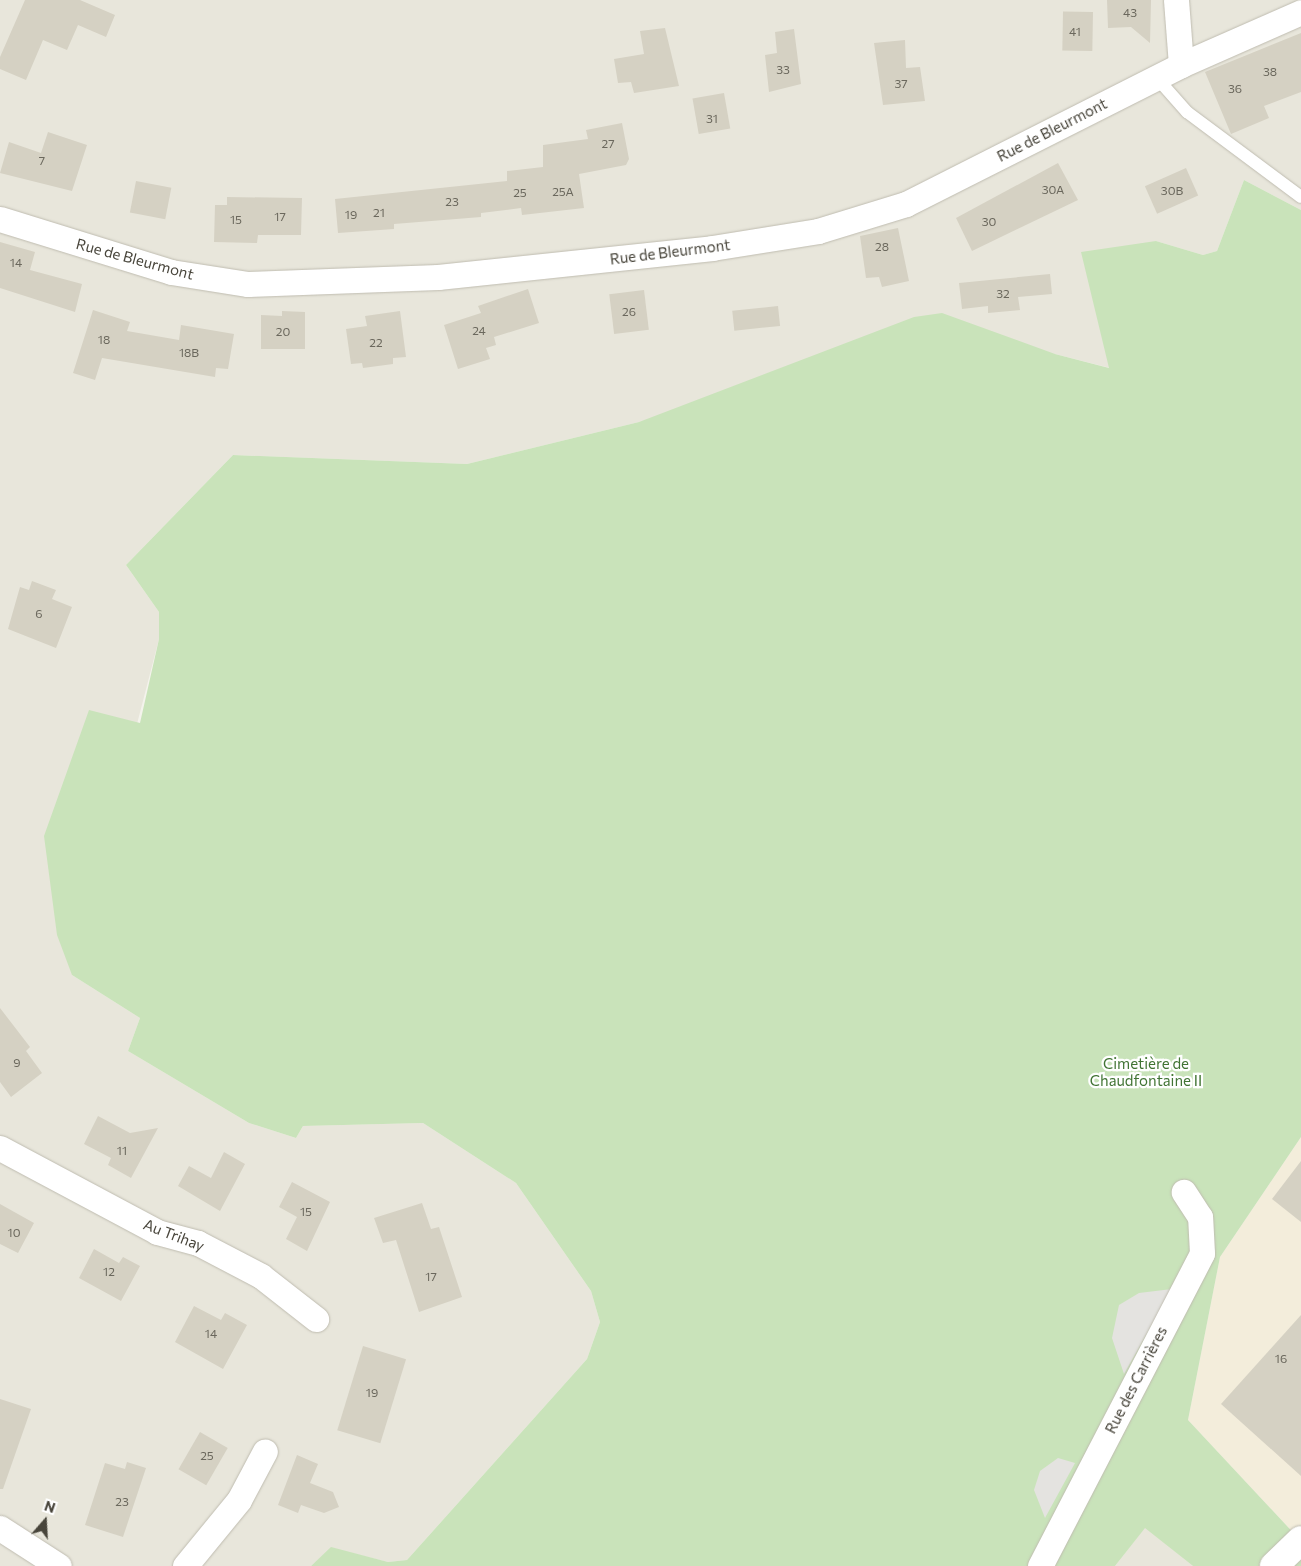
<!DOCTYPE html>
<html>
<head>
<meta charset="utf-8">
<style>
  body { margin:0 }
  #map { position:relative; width:1301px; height:1566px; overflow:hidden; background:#f4f3ec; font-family:Commissioner,sans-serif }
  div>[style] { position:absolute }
  .residential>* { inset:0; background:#e8e6db }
  .commercial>* { inset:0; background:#f3eddb }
  .green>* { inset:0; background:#c9e3ba }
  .parking>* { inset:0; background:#e4e3e0 }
  .building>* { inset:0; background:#d5d1c3; transform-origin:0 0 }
  .roads { filter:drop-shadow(0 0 1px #bfbcb0) drop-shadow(0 0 1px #bfbcb0) }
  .service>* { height:12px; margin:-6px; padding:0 6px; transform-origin:6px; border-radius:6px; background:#fff }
  .minor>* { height:25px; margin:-12.5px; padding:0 12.5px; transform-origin:12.5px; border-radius:12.5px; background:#fff }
  .tertiary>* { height:28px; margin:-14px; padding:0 14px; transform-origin:14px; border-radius:14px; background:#fff }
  span { translate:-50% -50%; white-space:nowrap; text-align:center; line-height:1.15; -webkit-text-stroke:4.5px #fff; paint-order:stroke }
  .number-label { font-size:12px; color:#6b685d }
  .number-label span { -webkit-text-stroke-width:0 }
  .street-label { font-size:15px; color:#48453b }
  .park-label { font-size:15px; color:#417434 }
  .north { position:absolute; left:20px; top:1496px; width:50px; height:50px; -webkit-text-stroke:4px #fff; paint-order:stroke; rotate:19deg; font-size:14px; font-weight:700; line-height:20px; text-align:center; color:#48453b }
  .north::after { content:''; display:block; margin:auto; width:18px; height:22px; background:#48453b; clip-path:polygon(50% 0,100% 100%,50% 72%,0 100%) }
</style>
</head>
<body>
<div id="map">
  <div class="residential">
    <i style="clip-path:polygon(0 0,1301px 0,1301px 210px,1244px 180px,1217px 251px,1203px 255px,1156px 241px,1110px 368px,1055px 354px,639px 422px,467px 464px,233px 455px,126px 565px,159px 612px,159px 639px,72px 975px,140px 1018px,128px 1051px,249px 1123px,296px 1138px,303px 1126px,423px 1123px,516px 1183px,591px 1291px,600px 1322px,587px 1359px,407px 1560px,388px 1562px,331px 1548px,311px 1566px,0 1566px)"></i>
    <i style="clip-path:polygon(1145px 1527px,1193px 1566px,1115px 1566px)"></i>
  </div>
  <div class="commercial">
    <i style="clip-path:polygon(1301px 1137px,1301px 1541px,1188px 1420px,1220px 1257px)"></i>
  </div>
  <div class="green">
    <i style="clip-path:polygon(1244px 180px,1301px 210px,1301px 1137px,1220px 1257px,1188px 1420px,1301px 1541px,1301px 1566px,1193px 1566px,1145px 1528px,1115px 1566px,311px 1566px,331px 1547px,388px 1562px,407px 1560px,587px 1359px,600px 1322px,591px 1291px,516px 1183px,423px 1123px,303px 1126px,296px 1138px,249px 1123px,128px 1051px,140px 1018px,72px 975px,57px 935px,44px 836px,89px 710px,140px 723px,159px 639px,159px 612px,126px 565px,233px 455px,467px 464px,639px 422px,914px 317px,942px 313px,1055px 354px,1109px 368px,1081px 252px,1156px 241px,1203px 255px,1217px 251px)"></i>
  </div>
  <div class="parking">
    <i style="clip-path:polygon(1172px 1289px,1124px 1374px,1112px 1338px,1119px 1305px,1139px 1293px)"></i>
    <i style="clip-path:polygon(1058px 1458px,1075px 1463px,1045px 1518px,1034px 1490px,1040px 1471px)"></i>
  </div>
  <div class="building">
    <i style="clip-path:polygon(25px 0,80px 0,115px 15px,106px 37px,78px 25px,67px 50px,43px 40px,26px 80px,0 69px,0 57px)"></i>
    <i style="clip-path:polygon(1107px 0,1151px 0,1150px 43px,1131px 27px,1108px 28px)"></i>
    <i style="left:1093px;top:12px;width:39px;height:30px;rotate:91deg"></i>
    <i style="clip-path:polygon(665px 28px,679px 86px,634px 93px,631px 82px,618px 83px,614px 59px,644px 54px,640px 31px)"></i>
    <i style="clip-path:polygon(794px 29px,801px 84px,769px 92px,765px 55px,777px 53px,775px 32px)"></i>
    <i style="clip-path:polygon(1301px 33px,1301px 92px,1264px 106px,1269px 118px,1231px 134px,1205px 72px)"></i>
    <i style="clip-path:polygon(905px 40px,906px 68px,920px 67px,925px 101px,883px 105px,874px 43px)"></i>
    <i style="left:724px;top:93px;width:36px;height:32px;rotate:80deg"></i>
    <i style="clip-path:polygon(622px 123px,629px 159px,626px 165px,579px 174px,584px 208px,522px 215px,521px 208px,481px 213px,481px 217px,394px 224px,394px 229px,338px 233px,335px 199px,507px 181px,507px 171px,543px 167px,543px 145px,588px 139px,586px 130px)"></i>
    <i style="clip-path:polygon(48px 132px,87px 145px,72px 191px,0 173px,9px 142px,41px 153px)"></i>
    <i style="clip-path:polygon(1058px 163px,1078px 200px,972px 251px,956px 218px)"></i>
    <i style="left:1186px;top:168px;width:30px;height:45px;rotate:66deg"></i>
    <i style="left:136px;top:181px;width:36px;height:32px;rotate:11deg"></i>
    <i style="clip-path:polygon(227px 197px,302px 198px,301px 235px,258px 235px,257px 243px,214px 242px,215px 205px,227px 205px)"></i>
    <i style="clip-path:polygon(898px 228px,909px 281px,882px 287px,879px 277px,866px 278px,860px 236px)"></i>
    <i style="clip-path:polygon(0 242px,35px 252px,30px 270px,82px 284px,75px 312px,0 288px)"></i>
    <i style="clip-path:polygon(1050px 274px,1052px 294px,1018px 297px,1020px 310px,988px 313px,988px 306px,962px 309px,959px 283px)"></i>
    <i style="clip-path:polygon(528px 289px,539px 323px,494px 337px,496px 345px,486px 348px,490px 359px,458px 369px,444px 325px,481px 313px,478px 306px)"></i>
    <i style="left:644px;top:290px;width:40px;height:35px;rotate:83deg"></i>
    <i style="left:778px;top:306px;width:20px;height:46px;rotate:84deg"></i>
    <i style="clip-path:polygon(93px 310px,130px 322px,127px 331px,179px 340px,181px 325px,234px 334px,228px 369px,216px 368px,215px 377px,102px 358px,95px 380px,73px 373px)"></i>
    <i style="clip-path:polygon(282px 311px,305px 312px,305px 349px,261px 349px,261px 315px,282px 316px)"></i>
    <i style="clip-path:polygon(400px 311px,406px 357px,393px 358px,393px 364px,363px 368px,362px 363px,351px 364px,346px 329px,367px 326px,365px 316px)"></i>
    <i style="clip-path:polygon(32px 581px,56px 590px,52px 599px,72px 607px,56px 648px,8px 629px,20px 587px,29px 590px)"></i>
    <i style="clip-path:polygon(0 1008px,30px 1047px,26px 1051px,42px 1073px,11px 1097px,0 1082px)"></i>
    <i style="clip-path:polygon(98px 1116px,130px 1133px,158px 1128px,131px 1178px,108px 1165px,111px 1158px,84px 1144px)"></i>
    <i style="clip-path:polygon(224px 1152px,245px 1164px,220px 1211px,178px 1186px,189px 1166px,211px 1178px)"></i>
    <i style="clip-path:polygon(1301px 1161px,1301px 1222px,1272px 1199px)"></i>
    <i style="clip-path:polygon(292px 1182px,330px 1202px,307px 1251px,286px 1239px,297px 1217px,279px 1207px)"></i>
    <i style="clip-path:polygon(422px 1203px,431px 1229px,439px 1227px,462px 1297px,419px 1312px,396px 1240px,383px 1243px,374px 1218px)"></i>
    <i style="clip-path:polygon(0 1204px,34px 1223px,18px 1253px,0 1244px)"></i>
    <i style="clip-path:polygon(94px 1249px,119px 1263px,123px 1257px,140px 1266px,121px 1301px,79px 1278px)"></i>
    <i style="clip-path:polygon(194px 1306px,221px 1320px,225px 1313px,247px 1325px,223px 1369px,175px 1342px)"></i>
    <i style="clip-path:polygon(1301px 1315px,1301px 1476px,1221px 1404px)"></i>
    <i style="left:363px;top:1346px;width:45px;height:88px;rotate:17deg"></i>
    <i style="clip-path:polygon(0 1399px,31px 1409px,3px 1489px,0 1489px)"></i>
    <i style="left:200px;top:1432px;width:32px;height:43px;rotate:30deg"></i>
    <i style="clip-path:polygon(297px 1455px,318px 1464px,310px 1483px,333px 1492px,339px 1507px,324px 1513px,301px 1505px,298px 1513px,278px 1505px)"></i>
    <i style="clip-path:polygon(127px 1462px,146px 1468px,123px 1537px,85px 1525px,105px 1463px,125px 1469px)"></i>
  </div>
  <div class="roads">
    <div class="service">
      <i style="left:1156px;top:77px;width:47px;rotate:48.5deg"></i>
      <i style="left:1187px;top:112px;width:142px;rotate:36.7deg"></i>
    </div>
    <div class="minor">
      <i style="left:1176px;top:0;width:65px;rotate:85.6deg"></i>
      <i style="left:0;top:219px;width:179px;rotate:17.2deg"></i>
      <i style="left:171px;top:272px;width:78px;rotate:8.9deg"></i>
      <i style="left:248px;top:284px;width:190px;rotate:-2.1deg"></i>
      <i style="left:438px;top:277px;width:276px;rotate:-6deg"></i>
      <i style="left:712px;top:248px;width:107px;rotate:-9.1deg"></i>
      <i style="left:818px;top:231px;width:92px;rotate:-17.1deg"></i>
      <i style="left:906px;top:204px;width:308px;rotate:-26.8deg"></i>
      <i style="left:1181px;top:65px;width:131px;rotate:-23.8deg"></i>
      <i style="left:0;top:1148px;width:178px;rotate:28.1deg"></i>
      <i style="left:157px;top:1232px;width:42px;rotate:15deg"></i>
      <i style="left:198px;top:1243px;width:71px;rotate:27.6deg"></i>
      <i style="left:261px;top:1276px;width:70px;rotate:38deg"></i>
      <i style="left:0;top:1528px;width:70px;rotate:32.8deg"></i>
      <i style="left:185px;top:1566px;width:85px;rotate:-50.7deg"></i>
      <i style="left:239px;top:1500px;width:55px;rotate:-62deg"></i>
      <i style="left:1040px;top:1566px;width:352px;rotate:-62.6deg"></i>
      <i style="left:1202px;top:1253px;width:36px;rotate:-93deg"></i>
      <i style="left:1200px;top:1217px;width:30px;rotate:-123deg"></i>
    </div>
    <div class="tertiary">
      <i style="left:1274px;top:1566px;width:37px;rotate:-44deg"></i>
    </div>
  </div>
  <div class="number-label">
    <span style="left:1130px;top:13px">43</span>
    <span style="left:1075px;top:32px">41</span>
    <span style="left:783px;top:70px">33</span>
    <span style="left:1270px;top:72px">38</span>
    <span style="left:901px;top:84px">37</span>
    <span style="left:1235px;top:89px">36</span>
    <span style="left:712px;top:119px">31</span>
    <span style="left:608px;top:144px">27</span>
    <span style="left:42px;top:161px">7</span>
    <span style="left:1053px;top:190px">30A</span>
    <span style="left:1172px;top:191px">30B</span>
    <span style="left:563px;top:192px">25A</span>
    <span style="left:520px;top:193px">25</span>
    <span style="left:452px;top:202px">23</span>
    <span style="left:379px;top:213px">21</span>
    <span style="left:351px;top:215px">19</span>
    <span style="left:280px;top:217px">17</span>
    <span style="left:236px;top:220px">15</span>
    <span style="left:989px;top:222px">30</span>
    <span style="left:882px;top:247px">28</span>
    <span style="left:16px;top:263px">14</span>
    <span style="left:1003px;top:294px">32</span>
    <span style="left:629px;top:312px">26</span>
    <span style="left:479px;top:331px">24</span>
    <span style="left:283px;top:332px">20</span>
    <span style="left:104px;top:340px">18</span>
    <span style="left:376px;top:343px">22</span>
    <span style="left:189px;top:353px">18B</span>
    <span style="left:39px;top:614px">6</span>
    <span style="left:17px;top:1063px">9</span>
    <span style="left:122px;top:1151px">11</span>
    <span style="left:306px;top:1212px">15</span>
    <span style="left:14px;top:1233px">10</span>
    <span style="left:109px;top:1272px">12</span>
    <span style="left:431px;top:1277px">17</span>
    <span style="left:211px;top:1334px">14</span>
    <span style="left:1281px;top:1359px">16</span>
    <span style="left:372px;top:1393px">19</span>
    <span style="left:207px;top:1456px">25</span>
    <span style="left:122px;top:1502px">23</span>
  </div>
  <div class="street-label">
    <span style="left:1052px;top:130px;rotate:-27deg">Rue de Bleurmont</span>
    <span style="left:670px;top:252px;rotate:-7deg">Rue de Bleurmont</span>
    <span style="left:135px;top:259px;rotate:15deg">Rue de Bleurmont</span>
    <span style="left:174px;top:1235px;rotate:21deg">Au Trihay</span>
    <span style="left:1136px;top:1380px;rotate:-63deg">Rue des Carrières</span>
  </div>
  <div class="park-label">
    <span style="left:1146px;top:1072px">Cimetière de<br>Chaudfontaine II</span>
  </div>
  <div class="north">N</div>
</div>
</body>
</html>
